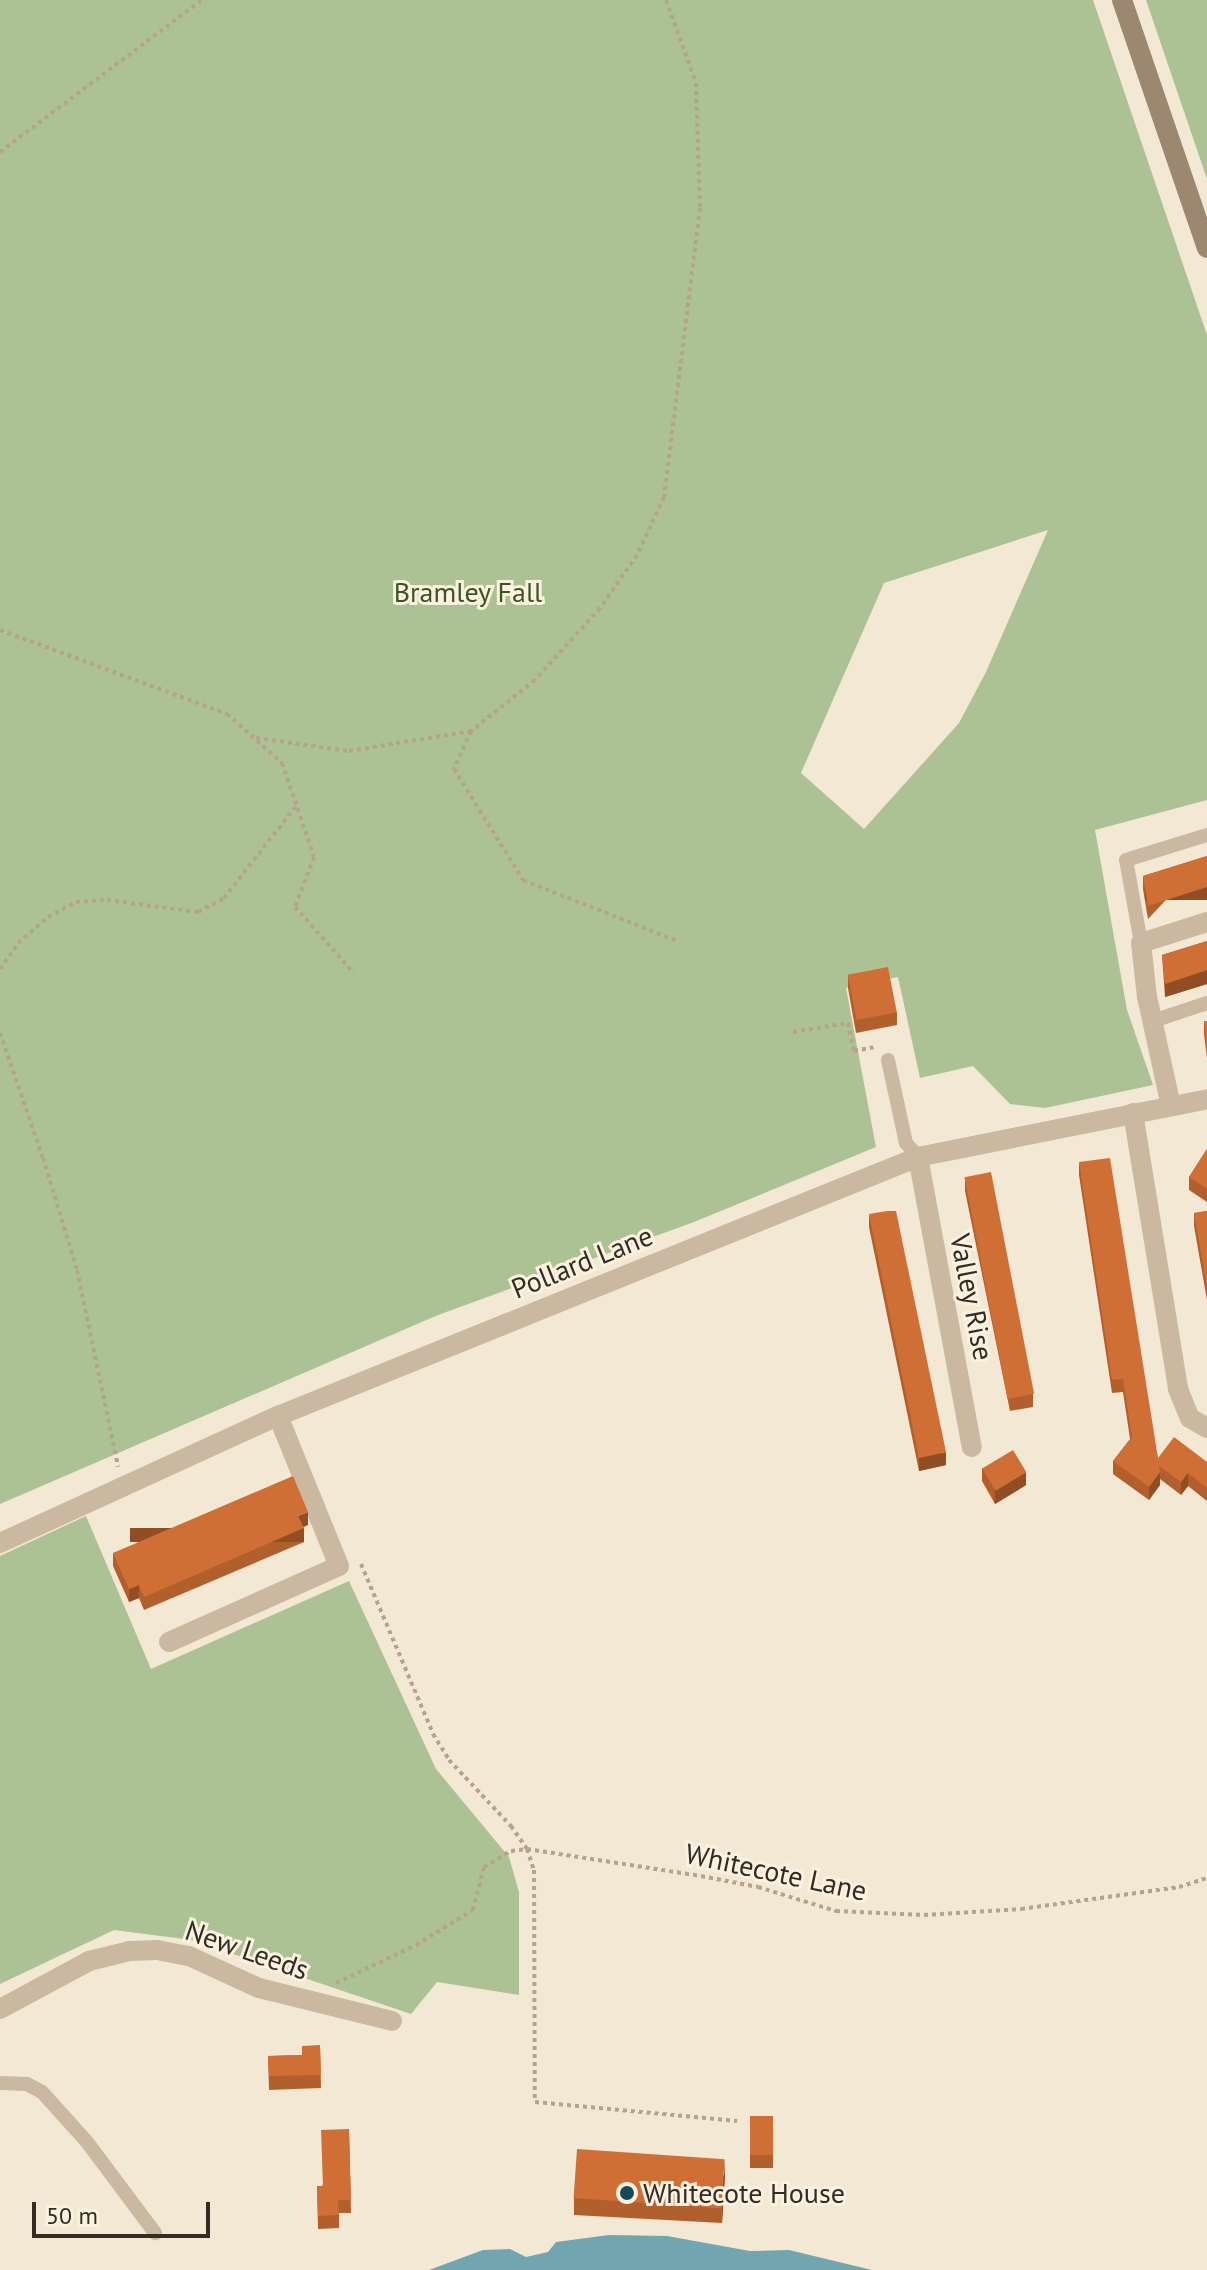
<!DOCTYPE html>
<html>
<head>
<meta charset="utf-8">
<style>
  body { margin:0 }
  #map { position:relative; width:1207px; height:2270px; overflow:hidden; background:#f2e8d4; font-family:"PT Sans",sans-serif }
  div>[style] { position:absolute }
  .green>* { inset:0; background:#acc194 }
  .water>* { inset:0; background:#71a6b1 }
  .path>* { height:4px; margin-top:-2px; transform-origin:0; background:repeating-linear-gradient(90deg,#b6a38a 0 4px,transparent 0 8px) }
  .service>* { height:14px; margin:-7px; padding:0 7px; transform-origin:7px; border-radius:7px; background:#cab9a0 }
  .minor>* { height:20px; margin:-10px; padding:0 10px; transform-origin:10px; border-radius:10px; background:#cab9a0 }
  .secondary>* { height:20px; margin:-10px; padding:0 10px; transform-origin:10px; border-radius:10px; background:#9e8771 }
  .wall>* { inset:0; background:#b25f2e; transform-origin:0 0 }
  .shaded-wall>* { inset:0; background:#914e25; transform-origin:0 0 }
  .building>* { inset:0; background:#cf6f35; transform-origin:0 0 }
  .dots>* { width:22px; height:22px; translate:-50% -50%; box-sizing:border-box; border:4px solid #faf1e0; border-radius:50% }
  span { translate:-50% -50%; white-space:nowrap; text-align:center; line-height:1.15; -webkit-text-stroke:6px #faf1e0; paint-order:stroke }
  .park-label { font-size:28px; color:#3c5326 }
  .street-label { font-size:28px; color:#332b24 }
  .poi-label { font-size:28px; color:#332b24 }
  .left { translate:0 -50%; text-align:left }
  .scale { position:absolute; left:32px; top:2202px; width:178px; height:36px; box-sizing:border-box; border:4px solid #332b24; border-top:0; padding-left:10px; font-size:24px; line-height:28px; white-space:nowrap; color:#332b24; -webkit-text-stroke:6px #faf1e0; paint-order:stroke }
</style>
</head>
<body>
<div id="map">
  <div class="green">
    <i style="clip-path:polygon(evenodd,0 0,1093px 0,1207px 335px,1207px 800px,1095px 830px,1127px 1010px,1153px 1085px,1045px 1108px,1010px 1104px,973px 1066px,920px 1078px,898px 977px,846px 988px,876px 1147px,694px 1222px,438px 1315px,0 1504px,0 0,1048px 530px,986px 672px,959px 723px,864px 829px,801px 773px,884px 583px,1048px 530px)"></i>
    <i style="clip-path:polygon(1146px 0,1207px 0,1207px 179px)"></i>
    <i style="clip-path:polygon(86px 1516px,151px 1669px,349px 1581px,436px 1769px,509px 1857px,519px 1892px,519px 1995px,437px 1982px,411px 2014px,192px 1940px,114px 1930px,0 1984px,0 1556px)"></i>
  </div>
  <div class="water">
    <i style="clip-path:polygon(609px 2235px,667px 2236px,750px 2251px,789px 2250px,872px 2270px,429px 2270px,483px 2250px,510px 2249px,526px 2257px,548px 2252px,556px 2242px)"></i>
  </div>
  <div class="path">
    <i style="left:666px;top:0;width:88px;rotate:70.1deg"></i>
    <i style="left:696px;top:83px;width:125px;rotate:88.2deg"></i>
    <i style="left:700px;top:208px;width:291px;rotate:97.1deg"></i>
    <i style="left:664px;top:497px;width:64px;rotate:115deg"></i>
    <i style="left:637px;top:555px;width:65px;rotate:124.9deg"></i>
    <i style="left:600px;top:608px;width:97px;rotate:132.1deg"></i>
    <i style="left:535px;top:680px;width:82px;rotate:141.4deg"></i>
    <i style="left:471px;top:731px;width:42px;rotate:114.1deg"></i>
    <i style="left:454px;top:769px;width:131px;rotate:58.1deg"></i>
    <i style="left:523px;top:880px;width:166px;rotate:21.6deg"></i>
    <i style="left:0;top:152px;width:253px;rotate:-37deg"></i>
    <i style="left:0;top:630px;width:242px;rotate:20.3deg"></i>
    <i style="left:227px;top:714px;width:74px;rotate:41.7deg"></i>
    <i style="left:282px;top:763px;width:99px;rotate:71.2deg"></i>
    <i style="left:314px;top:857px;width:53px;rotate:110.8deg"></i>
    <i style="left:295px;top:907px;width:89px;rotate:48.2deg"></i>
    <i style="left:256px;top:738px;width:94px;rotate:8deg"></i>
    <i style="left:349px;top:751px;width:124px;rotate:-9.3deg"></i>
    <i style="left:0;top:969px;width:32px;rotate:-55deg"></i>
    <i style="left:18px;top:943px;width:40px;rotate:-41deg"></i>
    <i style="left:48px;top:917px;width:32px;rotate:-28deg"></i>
    <i style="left:76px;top:902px;width:31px;rotate:-4deg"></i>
    <i style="left:107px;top:900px;width:92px;rotate:7.5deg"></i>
    <i style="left:198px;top:912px;width:30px;rotate:-28deg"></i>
    <i style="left:224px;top:898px;width:118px;rotate:-51.9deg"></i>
    <i style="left:793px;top:1032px;width:56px;rotate:-9.3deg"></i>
    <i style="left:848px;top:1023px;width:29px;rotate:78deg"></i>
    <i style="left:854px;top:1051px;width:20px;rotate:-11deg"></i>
    <i style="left:0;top:1033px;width:132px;rotate:71deg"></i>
    <i style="left:43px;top:1158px;width:117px;rotate:73.1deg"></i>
    <i style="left:77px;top:1270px;width:201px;rotate:78.2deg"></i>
    <i style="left:361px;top:1564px;width:185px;rotate:67deg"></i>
    <i style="left:433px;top:1734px;width:31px;rotate:58deg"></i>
    <i style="left:449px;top:1760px;width:91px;rotate:46.8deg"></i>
    <i style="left:511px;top:1826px;width:28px;rotate:55deg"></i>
    <i style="left:527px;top:1849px;width:22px;rotate:72deg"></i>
    <i style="left:534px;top:1870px;width:232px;rotate:89.8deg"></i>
    <i style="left:535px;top:2102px;width:203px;rotate:5.4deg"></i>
    <i style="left:336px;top:1983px;width:89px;rotate:-25.4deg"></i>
    <i style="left:416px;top:1945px;width:67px;rotate:-31.6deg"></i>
    <i style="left:473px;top:1910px;width:44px;rotate:-75.7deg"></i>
    <i style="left:484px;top:1867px;width:31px;rotate:-31deg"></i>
    <i style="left:511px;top:1851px;width:16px;rotate:-7deg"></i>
    <i style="left:527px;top:1849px;width:176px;rotate:8.8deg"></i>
    <i style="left:701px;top:1876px;width:58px;rotate:10.9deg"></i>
    <i style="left:758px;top:1887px;width:82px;rotate:17.1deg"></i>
    <i style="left:836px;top:1911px;width:88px;rotate:2.6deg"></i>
    <i style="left:924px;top:1915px;width:97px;rotate:-3.5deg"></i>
    <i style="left:1021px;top:1909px;width:160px;rotate:-7.9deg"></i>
    <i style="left:1179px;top:1887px;width:29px;rotate:-18deg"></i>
  </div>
  <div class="service">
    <i style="left:1141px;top:943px;width:84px;rotate:-100.2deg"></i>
    <i style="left:1126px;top:860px;width:85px;rotate:-17.2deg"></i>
    <i style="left:1153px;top:1021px;width:57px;rotate:-18.4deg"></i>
    <i style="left:888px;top:1060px;width:85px;rotate:77.8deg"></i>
    <i style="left:906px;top:1143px;width:18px;rotate:49deg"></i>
    <i style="left:0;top:2083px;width:27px;rotate:2deg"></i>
    <i style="left:27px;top:2084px;width:17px;rotate:28deg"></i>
    <i style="left:42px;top:2092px;width:67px;rotate:48deg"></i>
    <i style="left:87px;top:2142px;width:114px;rotate:53.2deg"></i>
  </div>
  <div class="minor">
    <i style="left:1171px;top:1106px;width:112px;rotate:-102.4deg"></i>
    <i style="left:1147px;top:997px;width:54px;rotate:-96.3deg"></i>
    <i style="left:1141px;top:943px;width:69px;rotate:-17.7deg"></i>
    <i style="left:1133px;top:1113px;width:280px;rotate:80.7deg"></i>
    <i style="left:1178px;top:1389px;width:31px;rotate:68deg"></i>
    <i style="left:1190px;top:1418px;width:20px;rotate:30deg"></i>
    <i style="left:918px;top:1157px;width:295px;rotate:79.5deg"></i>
    <i style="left:0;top:1543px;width:306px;rotate:-24.6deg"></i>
    <i style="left:278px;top:1416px;width:690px;rotate:-22.03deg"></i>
    <i style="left:918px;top:1157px;width:295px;rotate:-11.3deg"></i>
    <i style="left:169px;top:1642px;width:186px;rotate:-24.1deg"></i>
    <i style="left:339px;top:1566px;width:162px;rotate:-112.1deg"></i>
    <i style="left:0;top:2009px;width:101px;rotate:-28.3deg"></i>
    <i style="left:89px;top:1961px;width:42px;rotate:-13.7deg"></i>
    <i style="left:130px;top:1951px;width:27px;rotate:-2deg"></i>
    <i style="left:157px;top:1950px;width:33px;rotate:11deg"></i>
    <i style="left:189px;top:1956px;width:77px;rotate:24.6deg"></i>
    <i style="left:259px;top:1988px;width:137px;rotate:13.9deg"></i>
  </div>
  <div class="secondary">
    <i style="left:1122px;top:0;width:262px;rotate:71.1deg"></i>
  </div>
  <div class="wall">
    <i style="clip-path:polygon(1207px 856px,1148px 919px,1143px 889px,1143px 876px)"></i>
    <i style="clip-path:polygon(1207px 941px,1207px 984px,1165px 997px,1162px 955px)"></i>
    <i style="clip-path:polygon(848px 975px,897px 1012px,897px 1025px,856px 1033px,848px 988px)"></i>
    <i style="clip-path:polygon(1204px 1021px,1207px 1021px,1207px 1058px,1204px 1034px)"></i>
    <i style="clip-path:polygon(1207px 1149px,1207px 1202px,1189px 1190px,1189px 1177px)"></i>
    <i style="clip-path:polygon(1079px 1162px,1158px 1458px,1207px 1462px,1207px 1501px,1188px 1486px,1181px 1495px,1160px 1479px,1160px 1485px,1149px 1500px,1113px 1474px,1113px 1461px,1130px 1439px,1123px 1392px,1112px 1393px,1079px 1175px)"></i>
    <i style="clip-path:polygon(965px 1178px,1033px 1394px,1033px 1407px,1010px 1411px,965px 1191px)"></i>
    <i style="clip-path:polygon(1207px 1211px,1207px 1300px,1194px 1226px,1194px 1213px)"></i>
    <i style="clip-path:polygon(869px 1214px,946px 1465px,919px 1471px,869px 1227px)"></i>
    <i style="clip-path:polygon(982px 1468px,1026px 1485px,995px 1504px,982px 1481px)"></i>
    <i style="clip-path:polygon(308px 1525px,303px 1527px,304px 1542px,144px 1610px,139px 1598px,129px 1602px,113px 1566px,113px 1553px)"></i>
    <i style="clip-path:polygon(320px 2045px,321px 2088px,269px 2090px,268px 2056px,302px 2055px)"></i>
    <i style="left:750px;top:2116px;width:23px;height:52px"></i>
    <i style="clip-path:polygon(349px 2129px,351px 2213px,339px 2213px,339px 2228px,318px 2229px,317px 2186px,322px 2186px)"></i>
    <i style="clip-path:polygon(725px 2175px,722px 2223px,574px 2215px,574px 2198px)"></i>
  </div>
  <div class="shaded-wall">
    <i style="left:1207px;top:887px;width:13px;height:62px;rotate:90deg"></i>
    <i style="clip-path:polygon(1207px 970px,1207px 984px,1165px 997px,1165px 984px)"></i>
    <i style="clip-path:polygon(946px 1452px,946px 1465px,919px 1471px,919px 1458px)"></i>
    <i style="clip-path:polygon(1026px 1472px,1026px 1485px,995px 1504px,995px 1490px)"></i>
    <i style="clip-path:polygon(1160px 1472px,1160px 1485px,1149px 1500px,1149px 1487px)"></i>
    <i style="clip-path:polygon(1188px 1473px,1188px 1486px,1181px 1495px,1181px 1482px)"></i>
    <i style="clip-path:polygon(308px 1512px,308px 1525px,298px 1529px,298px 1516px)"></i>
    <i style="left:304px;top:1528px;width:14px;height:174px;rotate:90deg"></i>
    <i style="clip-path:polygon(139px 1585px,139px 1598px,129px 1602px,129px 1589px)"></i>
    <i style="clip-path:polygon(725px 2159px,725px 2175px,722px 2223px,722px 2207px)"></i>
  </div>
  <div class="building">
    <i style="clip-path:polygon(1207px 856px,1207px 887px,1148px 906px,1143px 876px)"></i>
    <i style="clip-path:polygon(1207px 941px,1207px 970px,1165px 984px,1162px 955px)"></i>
    <i style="left:888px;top:967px;width:46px;height:41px;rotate:79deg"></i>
    <i style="clip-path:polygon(1204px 1021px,1207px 1021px,1207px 1045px)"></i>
    <i style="clip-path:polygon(1207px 1149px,1207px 1189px,1189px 1177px)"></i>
    <i style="clip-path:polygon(1110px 1158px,1158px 1458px,1174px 1437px,1207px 1462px,1207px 1488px,1188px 1473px,1181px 1482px,1159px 1466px,1160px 1472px,1149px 1487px,1113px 1461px,1132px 1437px,1123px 1379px,1112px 1380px,1079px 1162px)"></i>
    <i style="left:991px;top:1172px;width:226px;height:27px;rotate:79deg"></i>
    <i style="clip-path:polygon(887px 1211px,896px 1211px,946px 1452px,919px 1458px,869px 1214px)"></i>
    <i style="clip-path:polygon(1207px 1211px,1207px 1287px,1194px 1213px)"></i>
    <i style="left:1013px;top:1450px;width:26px;height:36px;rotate:59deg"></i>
    <i style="clip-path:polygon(293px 1476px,308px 1512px,298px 1516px,304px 1528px,144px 1597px,139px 1585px,129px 1589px,113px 1553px)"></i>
    <i style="clip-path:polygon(320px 2045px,321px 2075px,269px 2076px,268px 2056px,302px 2055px,302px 2046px)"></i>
    <i style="left:750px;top:2116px;width:23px;height:39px"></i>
    <i style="clip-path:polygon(349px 2129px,351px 2200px,338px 2200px,339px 2215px,318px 2216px,317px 2186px,323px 2186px,321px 2130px)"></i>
    <i style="left:577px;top:2149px;width:148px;height:49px;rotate:4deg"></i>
  </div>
  <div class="dots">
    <i style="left:627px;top:2193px;background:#174a57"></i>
  </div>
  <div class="park-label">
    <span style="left:468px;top:592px">Bramley Fall</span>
  </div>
  <div class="street-label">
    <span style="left:582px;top:1262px;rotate:-22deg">Pollard Lane</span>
    <span style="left:972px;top:1297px;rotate:79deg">Valley Rise</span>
    <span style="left:776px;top:1872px;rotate:12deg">Whitecote Lane</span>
    <span style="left:247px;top:1950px;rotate:19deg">New Leeds</span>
  </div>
  <div class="poi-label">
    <span class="left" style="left:643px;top:2193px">Whitecote House</span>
  </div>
  <div class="scale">50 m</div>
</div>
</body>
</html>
